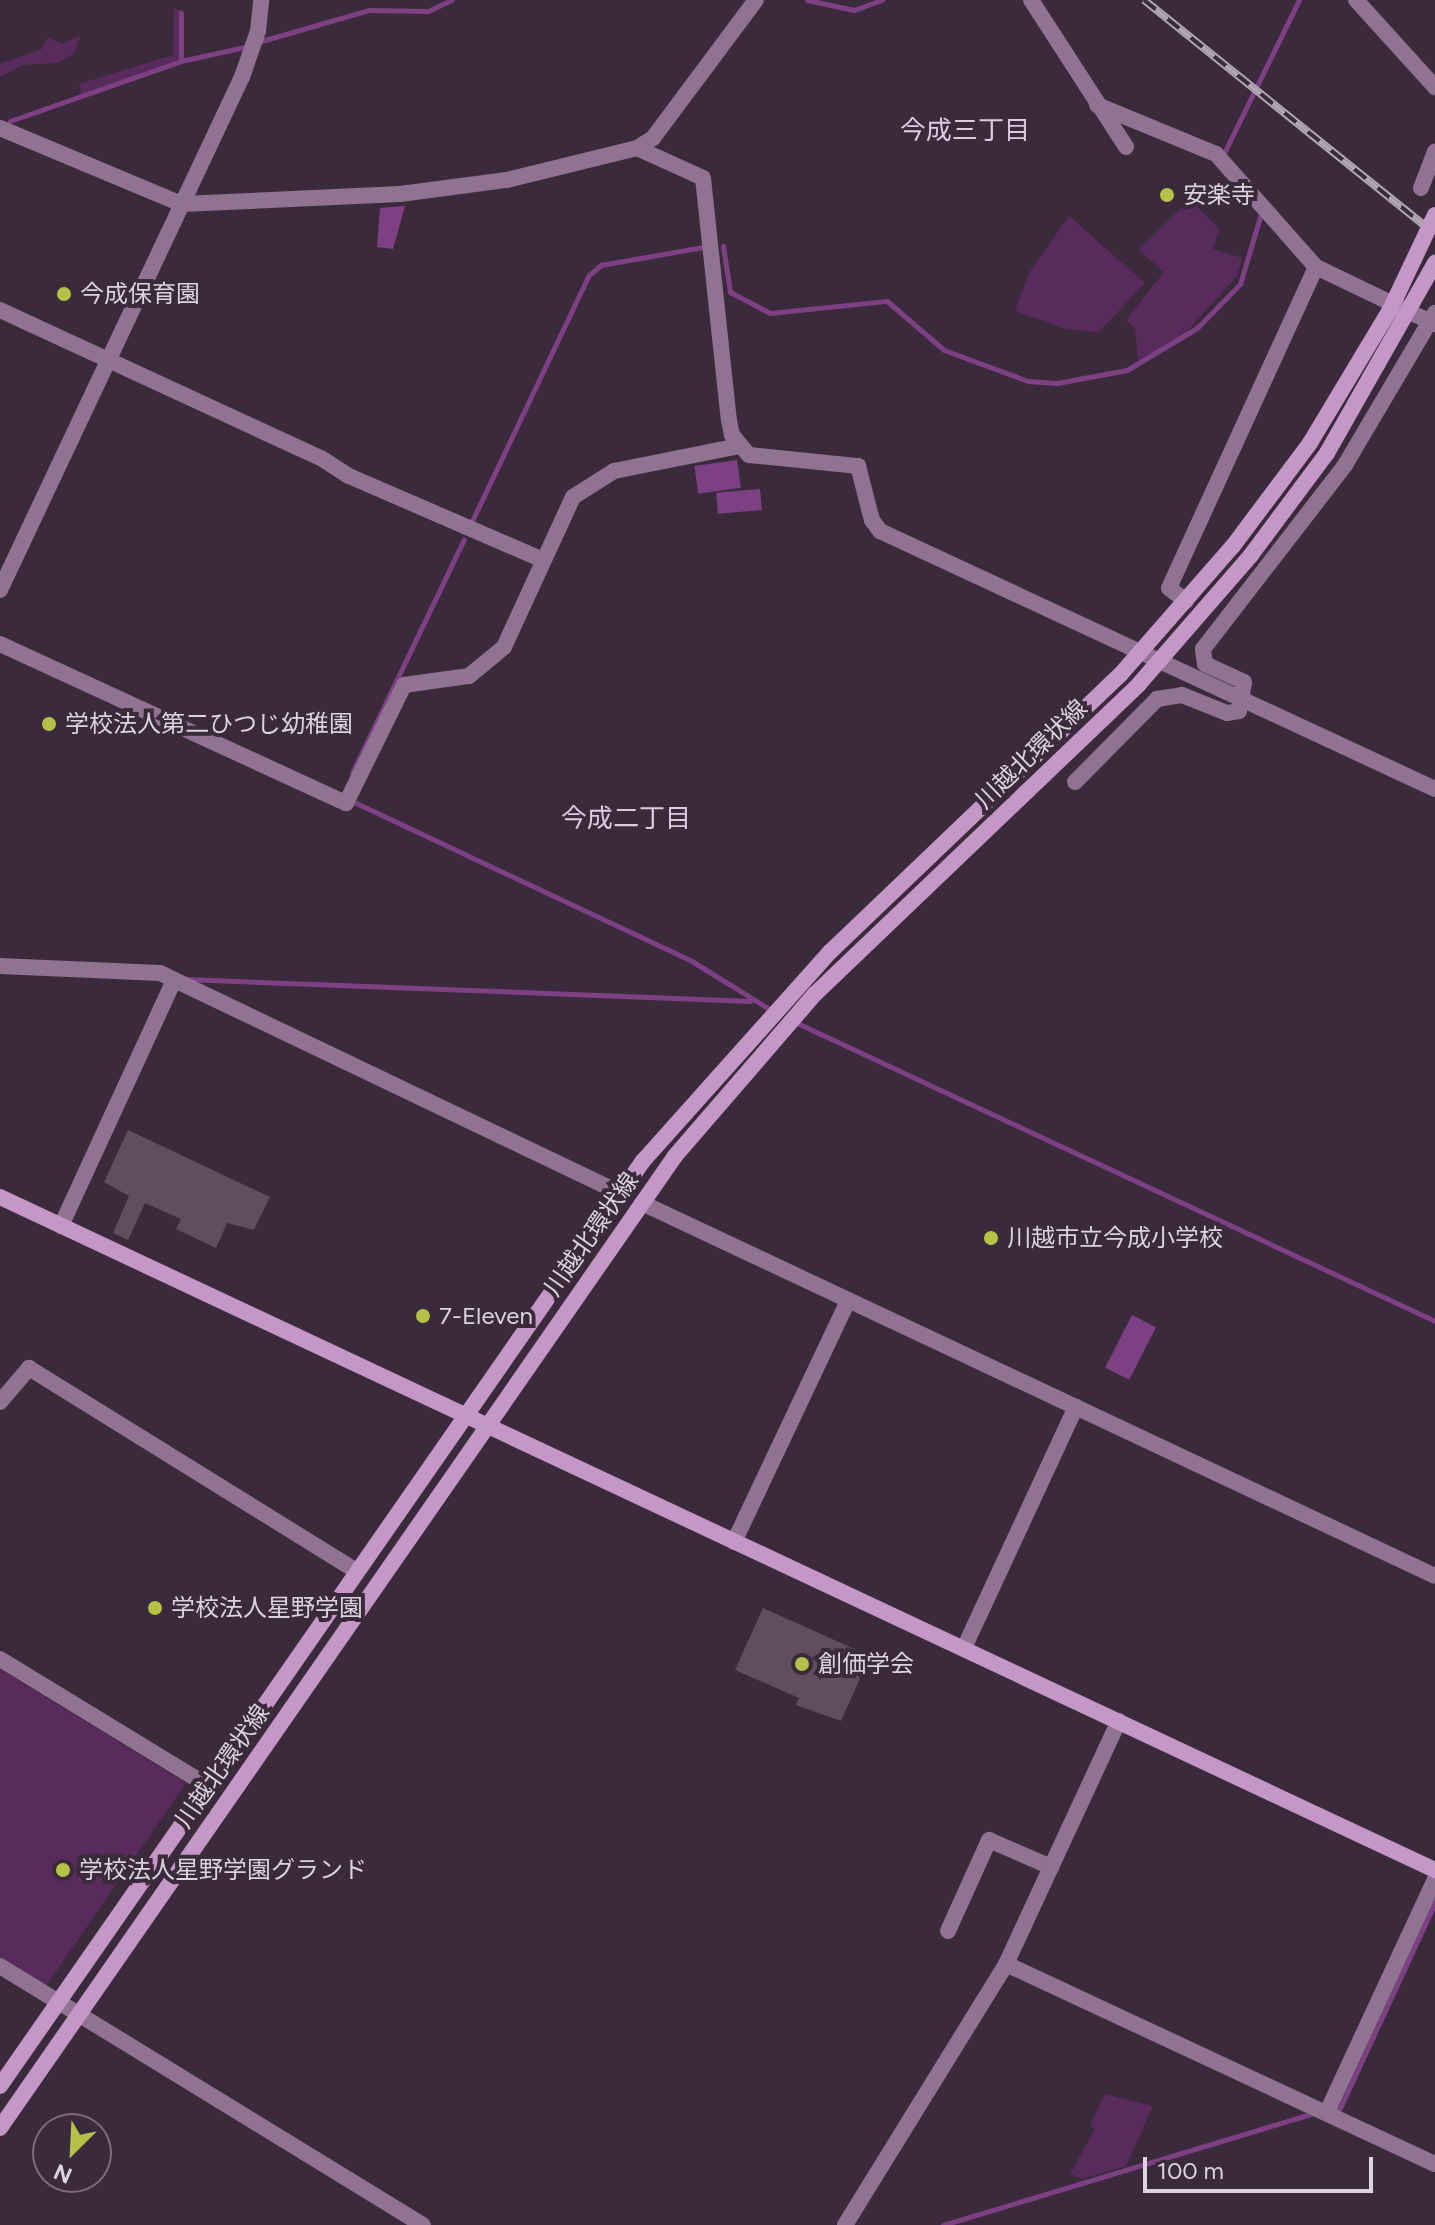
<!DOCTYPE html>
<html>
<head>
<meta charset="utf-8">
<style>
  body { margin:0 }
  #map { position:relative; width:1435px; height:2225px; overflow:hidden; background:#3b2a3c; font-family:Figtree,"Noto Sans JP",sans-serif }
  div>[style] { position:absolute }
  .green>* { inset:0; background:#592b5d }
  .water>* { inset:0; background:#7d4183; transform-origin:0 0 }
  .stream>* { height:5px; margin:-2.5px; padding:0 2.5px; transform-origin:2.5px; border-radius:2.5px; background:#7d4183 }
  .building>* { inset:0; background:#5f4d60 }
  .street>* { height:16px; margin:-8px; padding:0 8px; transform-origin:8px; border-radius:8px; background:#8f7391 }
  .secondary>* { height:16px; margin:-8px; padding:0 8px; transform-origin:8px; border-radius:8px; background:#c497c7 }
  .rail>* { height:8px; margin-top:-4px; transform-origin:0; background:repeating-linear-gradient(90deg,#3b2a3c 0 15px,#b3a6b4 0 30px); box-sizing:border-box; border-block:2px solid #b3a6b4 }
  .secondary-bridge>* { height:16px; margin:-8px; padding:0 8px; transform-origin:8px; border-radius:8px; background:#c497c7 }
  .dots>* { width:22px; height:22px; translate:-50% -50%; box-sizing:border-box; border:4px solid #3b2a3c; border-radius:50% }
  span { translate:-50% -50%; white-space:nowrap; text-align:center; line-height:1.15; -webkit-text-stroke:8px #3b2a3c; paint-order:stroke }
  .poi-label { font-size:24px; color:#ddd2de }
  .left { translate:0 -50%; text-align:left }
  .street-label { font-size:24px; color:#ddd2de }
  .neighbourhood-label { font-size:26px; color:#dec9e0 }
  .north { position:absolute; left:32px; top:2113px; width:80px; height:80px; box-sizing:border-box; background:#3b2a3c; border:2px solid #7c6d7d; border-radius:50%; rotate:204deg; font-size:22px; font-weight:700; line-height:32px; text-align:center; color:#ddd2de }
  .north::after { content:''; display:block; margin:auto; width:28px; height:36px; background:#b6c148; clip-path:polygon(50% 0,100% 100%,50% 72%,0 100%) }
  .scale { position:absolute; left:1143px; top:2157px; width:230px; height:36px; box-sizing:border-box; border:4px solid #ddd2de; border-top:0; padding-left:10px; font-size:24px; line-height:28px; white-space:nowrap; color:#ddd2de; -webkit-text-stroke:6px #3b2a3c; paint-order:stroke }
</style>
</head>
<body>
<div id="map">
  <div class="green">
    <i style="clip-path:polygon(174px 9px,182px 10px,180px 59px,82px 98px,79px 84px,173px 55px)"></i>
    <i style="clip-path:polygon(80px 36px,74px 54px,57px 63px,23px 65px,0 77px,0 64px,42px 49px,48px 37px,62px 44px)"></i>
    <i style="clip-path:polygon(1190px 199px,1219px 229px,1213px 249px,1242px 258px,1237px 276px,1181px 338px,1138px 361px,1135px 328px,1126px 320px,1164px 272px,1139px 250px)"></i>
    <i style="clip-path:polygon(1069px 216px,1145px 283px,1099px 332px,1065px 329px,1015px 311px,1029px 273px)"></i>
    <i style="clip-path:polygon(0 1669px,186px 1783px,46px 1986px,0 1957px)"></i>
    <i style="clip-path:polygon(1105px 2094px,1153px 2106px,1126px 2166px,1082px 2179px,1070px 2174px,1095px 2129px,1090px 2126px)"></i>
  </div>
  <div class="water">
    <i style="clip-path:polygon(405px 206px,393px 249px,377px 247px,380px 208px)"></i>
    <i style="left:737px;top:460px;width:28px;height:43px;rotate:82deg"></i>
    <i style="left:760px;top:489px;width:21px;height:44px;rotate:85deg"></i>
    <i style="left:1132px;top:1315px;width:27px;height:59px;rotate:27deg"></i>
  </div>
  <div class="stream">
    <i style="left:807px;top:0;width:48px;rotate:12deg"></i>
    <i style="left:854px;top:10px;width:30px;rotate:-20deg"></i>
    <i style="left:181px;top:13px;width:48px;rotate:90deg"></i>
    <i style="left:258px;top:42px;width:116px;rotate:-16.1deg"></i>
    <i style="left:369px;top:10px;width:59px;rotate:1deg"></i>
    <i style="left:428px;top:11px;width:26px;rotate:-25deg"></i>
    <i style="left:10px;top:121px;width:181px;rotate:-19.3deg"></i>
    <i style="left:181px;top:61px;width:70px;rotate:-12.4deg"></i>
    <i style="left:1225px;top:151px;width:168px;rotate:-63.9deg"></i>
    <i style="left:723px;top:246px;width:47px;rotate:81.3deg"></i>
    <i style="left:730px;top:292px;width:45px;rotate:27.7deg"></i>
    <i style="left:770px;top:313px;width:118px;rotate:-5.9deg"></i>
    <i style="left:887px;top:301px;width:75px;rotate:40.7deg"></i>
    <i style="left:944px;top:350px;width:90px;rotate:20.3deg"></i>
    <i style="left:1028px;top:381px;width:29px;rotate:4deg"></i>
    <i style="left:1057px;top:383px;width:71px;rotate:-10.5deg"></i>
    <i style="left:1127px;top:370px;width:82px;rotate:-31deg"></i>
    <i style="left:1197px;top:328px;width:62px;rotate:-45.7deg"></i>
    <i style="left:1240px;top:284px;width:77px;rotate:-73.4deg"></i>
    <i style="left:472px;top:521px;width:272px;rotate:-64.6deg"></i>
    <i style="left:589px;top:275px;width:16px;rotate:-40deg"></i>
    <i style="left:601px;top:265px;width:104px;rotate:-10deg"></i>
    <i style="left:352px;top:773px;width:259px;rotate:-64.4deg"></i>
    <i style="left:356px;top:803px;width:369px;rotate:25.2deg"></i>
    <i style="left:690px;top:960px;width:95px;rotate:31.7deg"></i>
    <i style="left:186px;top:979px;width:565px;rotate:2.23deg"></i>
    <i style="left:795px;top:1022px;width:706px;rotate:25.04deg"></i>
    <i style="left:1331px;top:2110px;width:9px;rotate:-13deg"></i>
    <i style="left:1340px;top:2108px;width:227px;rotate:-65.2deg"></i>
    <i style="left:943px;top:2225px;width:387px;rotate:-16.8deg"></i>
  </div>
  <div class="building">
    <i style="clip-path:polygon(128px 1130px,270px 1197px,254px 1230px,227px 1223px,216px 1248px,176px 1229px,181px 1219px,145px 1203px,128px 1240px,113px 1233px,129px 1196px,104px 1182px)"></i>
    <i style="clip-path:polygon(763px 1608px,870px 1656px,841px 1721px,796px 1705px,799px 1698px,735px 1670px)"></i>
  </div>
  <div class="street">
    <i style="left:1031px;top:0;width:175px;rotate:57.1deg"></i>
    <i style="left:1356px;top:0;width:118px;rotate:47.8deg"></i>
    <i style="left:1097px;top:105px;width:129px;rotate:22.4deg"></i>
    <i style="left:1216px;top:154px;width:151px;rotate:48.5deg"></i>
    <i style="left:1316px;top:267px;width:132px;rotate:25.6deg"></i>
    <i style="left:0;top:128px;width:197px;rotate:22.7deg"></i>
    <i style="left:182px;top:204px;width:218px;rotate:-2.6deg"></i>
    <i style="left:400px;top:194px;width:108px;rotate:-7.5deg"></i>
    <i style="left:507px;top:180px;width:134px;rotate:-13.8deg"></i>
    <i style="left:637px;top:148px;width:19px;rotate:-32deg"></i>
    <i style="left:653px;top:138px;width:172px;rotate:-53.3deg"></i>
    <i style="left:637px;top:148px;width:72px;rotate:24.4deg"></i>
    <i style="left:703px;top:178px;width:243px;rotate:83.9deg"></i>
    <i style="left:729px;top:420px;width:15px;rotate:79deg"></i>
    <i style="left:732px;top:435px;width:26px;rotate:50deg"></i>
    <i style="left:749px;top:455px;width:110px;rotate:5.8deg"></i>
    <i style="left:858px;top:466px;width:56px;rotate:75.5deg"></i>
    <i style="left:872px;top:520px;width:14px;rotate:54deg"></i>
    <i style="left:880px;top:531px;width:612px;rotate:24.93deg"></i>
    <i style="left:1421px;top:188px;width:39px;rotate:-69deg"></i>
    <i style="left:0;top:310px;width:353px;rotate:24.8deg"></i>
    <i style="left:321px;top:458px;width:33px;rotate:33deg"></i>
    <i style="left:349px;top:476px;width:211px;rotate:23.4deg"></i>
    <i style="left:0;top:590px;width:567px;rotate:-64.75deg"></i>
    <i style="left:242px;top:77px;width:49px;rotate:-70.8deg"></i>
    <i style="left:258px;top:31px;width:31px;rotate:-84deg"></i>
    <i style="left:1186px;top:601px;width:21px;rotate:-143deg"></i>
    <i style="left:1169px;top:588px;width:353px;rotate:-65.4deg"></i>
    <i style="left:0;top:644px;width:381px;rotate:24.7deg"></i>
    <i style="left:346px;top:803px;width:131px;rotate:-63.8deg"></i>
    <i style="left:404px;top:685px;width:66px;rotate:-7.9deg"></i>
    <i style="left:469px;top:676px;width:45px;rotate:-39.6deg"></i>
    <i style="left:504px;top:647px;width:165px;rotate:-65.3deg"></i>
    <i style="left:573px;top:497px;width:49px;rotate:-32.4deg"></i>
    <i style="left:614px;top:471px;width:127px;rotate:-11.3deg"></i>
    <i style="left:1075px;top:782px;width:117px;rotate:-45.3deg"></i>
    <i style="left:1157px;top:699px;width:25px;rotate:-9deg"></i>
    <i style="left:1182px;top:695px;width:48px;rotate:21.8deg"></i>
    <i style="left:1227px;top:713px;width:12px;rotate:-9deg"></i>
    <i style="left:1239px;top:711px;width:29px;rotate:-80deg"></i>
    <i style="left:1244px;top:682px;width:43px;rotate:-155.2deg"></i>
    <i style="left:1205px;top:664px;width:15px;rotate:-98deg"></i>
    <i style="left:1203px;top:649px;width:232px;rotate:-52.3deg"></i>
    <i style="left:1345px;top:465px;width:177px;rotate:-59.4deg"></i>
    <i style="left:0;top:966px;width:160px;rotate:2.5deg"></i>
    <i style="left:160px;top:973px;width:510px;rotate:25.56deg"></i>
    <i style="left:642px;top:1203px;width:876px;rotate:25.19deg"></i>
    <i style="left:61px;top:1226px;width:268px;rotate:-65.3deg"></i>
    <i style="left:0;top:1402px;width:45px;rotate:-49.5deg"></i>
    <i style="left:29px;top:1368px;width:384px;rotate:31.8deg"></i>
    <i style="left:734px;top:1542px;width:267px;rotate:-64.7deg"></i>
    <i style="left:964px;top:1648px;width:266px;rotate:-65.1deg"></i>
    <i style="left:0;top:1659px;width:244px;rotate:31.4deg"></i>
    <i style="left:948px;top:1931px;width:100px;rotate:-65.7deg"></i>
    <i style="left:989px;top:1840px;width:68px;rotate:23.5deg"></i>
    <i style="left:1006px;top:1964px;width:473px;rotate:25deg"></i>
    <i style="left:0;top:1966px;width:496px;rotate:31.5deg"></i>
    <i style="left:1327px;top:2112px;width:257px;rotate:-65.1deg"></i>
    <i style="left:845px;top:2225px;width:307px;rotate:-58.3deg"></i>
    <i style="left:1006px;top:1964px;width:268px;rotate:-65.1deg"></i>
  </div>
  <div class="secondary">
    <i style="left:0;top:1197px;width:1585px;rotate:25.13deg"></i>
    <i style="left:0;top:2086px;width:1127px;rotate:-55.2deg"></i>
    <i style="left:643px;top:1161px;width:282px;rotate:-48.2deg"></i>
    <i style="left:831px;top:951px;width:400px;rotate:-43.7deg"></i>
    <i style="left:1120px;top:675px;width:171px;rotate:-48.8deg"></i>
    <i style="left:1233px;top:546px;width:129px;rotate:-53.2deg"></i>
    <i style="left:0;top:2128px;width:1183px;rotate:-55.22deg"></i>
    <i style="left:675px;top:1156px;width:214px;rotate:-49.2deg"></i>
    <i style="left:815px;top:994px;width:448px;rotate:-43.7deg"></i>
    <i style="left:1139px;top:684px;width:171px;rotate:-49deg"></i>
    <i style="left:1251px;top:555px;width:127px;rotate:-53.3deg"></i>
  </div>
  <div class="rail">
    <i style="left:1144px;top:0;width:373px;rotate:38.8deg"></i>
  </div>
  <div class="secondary-bridge">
    <i style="left:1310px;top:443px;width:155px;rotate:-59deg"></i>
    <i style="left:1390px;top:310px;width:105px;rotate:-64.7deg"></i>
    <i style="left:1327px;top:453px;width:219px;rotate:-60.4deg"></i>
  </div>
  <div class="dots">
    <i style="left:1167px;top:195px;background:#b6c148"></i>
    <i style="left:64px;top:294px;background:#b6c148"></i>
    <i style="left:49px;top:724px;background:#b6c148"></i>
    <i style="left:991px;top:1238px;background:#b6c148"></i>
    <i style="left:423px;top:1316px;background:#b6c148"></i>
    <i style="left:155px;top:1608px;background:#b6c148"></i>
    <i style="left:802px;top:1664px;background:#b6c148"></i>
    <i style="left:63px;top:1870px;background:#b6c148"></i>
  </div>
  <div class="poi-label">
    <span class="left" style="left:1183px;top:195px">安楽寺</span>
    <span class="left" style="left:80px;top:294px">今成保育園</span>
    <span class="left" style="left:65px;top:724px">学校法人第二ひつじ幼稚園</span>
    <span class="left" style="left:1007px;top:1238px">川越市立今成小学校</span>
    <span class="left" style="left:439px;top:1316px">7-Eleven</span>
    <span class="left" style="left:171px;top:1608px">学校法人星野学園</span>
    <span class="left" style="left:818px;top:1664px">創価学会</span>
    <span class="left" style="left:79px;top:1870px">学校法人星野学園グランド</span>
  </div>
  <div class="street-label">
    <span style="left:1031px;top:754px;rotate:-44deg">川越北環状線</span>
    <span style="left:591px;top:1234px;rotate:-55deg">川越北環状線</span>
    <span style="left:222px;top:1766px;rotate:-55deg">川越北環状線</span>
  </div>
  <div class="neighbourhood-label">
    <span style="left:965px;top:131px">今成三丁目</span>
    <span style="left:626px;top:819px">今成二丁目</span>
  </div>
  <div class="north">N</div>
  <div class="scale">100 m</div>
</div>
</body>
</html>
